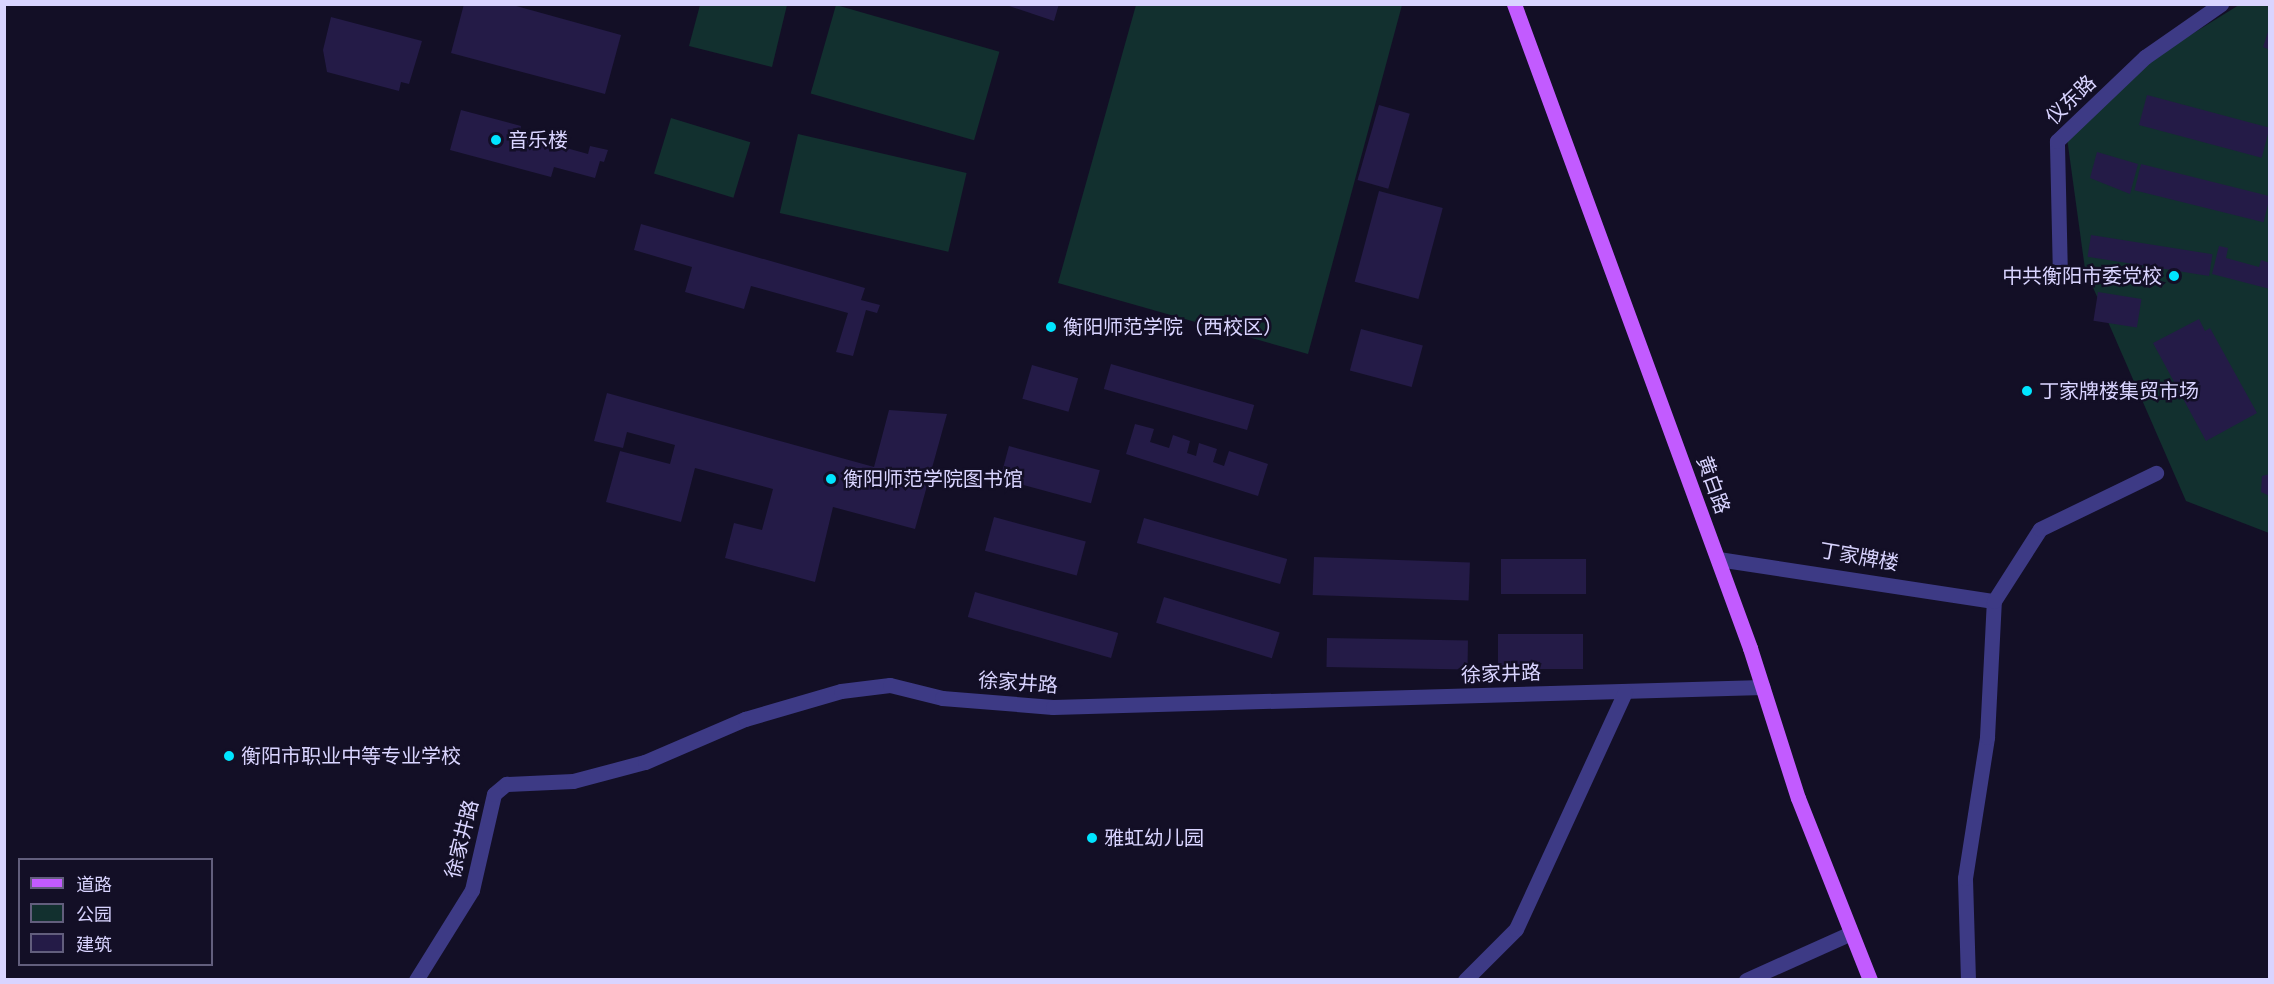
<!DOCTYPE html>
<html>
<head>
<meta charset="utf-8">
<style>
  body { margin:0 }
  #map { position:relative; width:2274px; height:984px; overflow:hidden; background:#130f26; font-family:"Fira Sans","Noto Sans SC",sans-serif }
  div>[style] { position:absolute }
  .green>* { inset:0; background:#12302f; transform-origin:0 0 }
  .building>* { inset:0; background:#241b47; transform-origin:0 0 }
  .minor>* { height:15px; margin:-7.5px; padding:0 7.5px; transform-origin:7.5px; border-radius:7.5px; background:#3d3a85 }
  .major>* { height:15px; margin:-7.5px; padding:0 7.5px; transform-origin:7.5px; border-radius:7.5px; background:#c25bff }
  .dots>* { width:16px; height:16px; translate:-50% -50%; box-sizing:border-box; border:3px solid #130f26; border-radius:50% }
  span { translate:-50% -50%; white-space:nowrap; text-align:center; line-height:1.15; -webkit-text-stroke:5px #130f26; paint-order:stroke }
  .street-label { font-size:20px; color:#d9d4ff }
  .poi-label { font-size:20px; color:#d9d4ff }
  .left { translate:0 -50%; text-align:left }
  .right { translate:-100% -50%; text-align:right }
  .frame { position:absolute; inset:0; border:6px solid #d9d4ff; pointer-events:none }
  .legend { position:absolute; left:18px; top:858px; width:195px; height:108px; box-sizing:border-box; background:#130f26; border:2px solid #625e7d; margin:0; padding:8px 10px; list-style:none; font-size:18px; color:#d9d4ff }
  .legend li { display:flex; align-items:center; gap:12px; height:30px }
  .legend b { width:30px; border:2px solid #625e7d }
</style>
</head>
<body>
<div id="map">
  <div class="green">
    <i style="clip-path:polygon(700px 5px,787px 5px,772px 67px,689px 46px)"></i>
    <i style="left:836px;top:5px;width:170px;height:92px;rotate:16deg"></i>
    <i style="clip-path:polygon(1136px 5px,1402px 5px,1308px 354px,1058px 283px)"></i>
    <i style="clip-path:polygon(2239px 5px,2269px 5px,2269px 533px,2186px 501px,2085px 269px,2067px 138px,2153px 58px)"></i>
    <i style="left:671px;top:118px;width:83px;height:58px;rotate:17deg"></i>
    <i style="left:798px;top:134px;width:173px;height:81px;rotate:13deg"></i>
  </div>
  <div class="building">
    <i style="clip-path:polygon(464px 4px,509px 4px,621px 35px,605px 94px,451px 53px)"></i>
    <i style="clip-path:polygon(1003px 4px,1059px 4px,1054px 21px)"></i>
    <i style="clip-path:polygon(331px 17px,422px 41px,409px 84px,401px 82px,399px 91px,327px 72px,323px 50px)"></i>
    <i style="clip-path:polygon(2269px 29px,2270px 29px,2270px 50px,2263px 47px)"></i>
    <i style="left:2147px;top:95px;width:127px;height:31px;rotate:15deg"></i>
    <i style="left:1379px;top:105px;width:32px;height:78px;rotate:16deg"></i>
    <i style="clip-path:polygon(461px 110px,521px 126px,519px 135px,588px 154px,590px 146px,608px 150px,604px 162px,600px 161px,595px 178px,554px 167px,551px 177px,450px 150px)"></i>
    <i style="clip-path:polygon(2097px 152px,2138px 164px,2130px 194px,2090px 178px)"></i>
    <i style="left:2141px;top:164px;width:133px;height:27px;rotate:14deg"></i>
    <i style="left:1379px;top:191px;width:66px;height:94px;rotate:15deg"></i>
    <i style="clip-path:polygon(641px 224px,865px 288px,861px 300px,880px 305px,877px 313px,866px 310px,853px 356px,836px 352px,848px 313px,751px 286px,744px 309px,685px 292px,692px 267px,634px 250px)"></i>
    <i style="left:2091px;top:235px;width:123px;height:22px;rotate:9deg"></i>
    <i style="clip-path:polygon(2219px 246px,2228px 248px,2226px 258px,2259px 267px,2261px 260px,2270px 263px,2270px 289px,2212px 274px)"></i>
    <i style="left:2098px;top:292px;width:44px;height:29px;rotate:9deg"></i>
    <i style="clip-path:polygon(2199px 319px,2205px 331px,2210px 328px,2257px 413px,2206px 441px,2153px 343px)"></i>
    <i style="left:1361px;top:329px;width:64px;height:43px;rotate:15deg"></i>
    <i style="left:1111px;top:364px;width:149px;height:26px;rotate:16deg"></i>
    <i style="left:1032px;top:365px;width:48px;height:35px;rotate:16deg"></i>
    <i style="clip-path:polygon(607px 393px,874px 467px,889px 410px,947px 414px,915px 529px,833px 507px,815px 582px,725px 558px,734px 523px,762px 530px,773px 489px,695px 468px,681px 522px,606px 502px,620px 451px,670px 464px,675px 445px,627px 432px,623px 448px,594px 441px)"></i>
    <i style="clip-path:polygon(1135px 424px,1154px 429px,1150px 442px,1169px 448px,1173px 435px,1190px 441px,1187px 453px,1196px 456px,1199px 443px,1217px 449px,1213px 462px,1224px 466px,1229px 451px,1268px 464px,1258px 496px,1126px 454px)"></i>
    <i style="left:1009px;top:446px;width:94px;height:34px;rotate:15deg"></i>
    <i style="clip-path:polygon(2270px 474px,2270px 496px,2261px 492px,2262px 476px)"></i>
    <i style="left:994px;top:517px;width:95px;height:35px;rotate:15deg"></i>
    <i style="left:1144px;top:518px;width:149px;height:26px;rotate:16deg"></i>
    <i style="left:1314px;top:557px;width:156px;height:38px;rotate:2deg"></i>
    <i style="left:1501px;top:559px;width:85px;height:35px"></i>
    <i style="left:975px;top:592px;width:149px;height:26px;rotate:16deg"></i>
    <i style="left:1164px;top:597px;width:121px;height:27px;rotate:17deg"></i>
    <i style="left:1498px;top:634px;width:85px;height:35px"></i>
    <i style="left:1327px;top:638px;width:141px;height:29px;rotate:1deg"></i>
  </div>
  <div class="minor">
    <i style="left:2060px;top:277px;width:136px;rotate:-91.3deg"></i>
    <i style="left:2057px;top:141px;width:122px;rotate:-43.7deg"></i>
    <i style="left:2145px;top:57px;width:93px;rotate:-34.9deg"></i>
    <i style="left:1718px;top:559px;width:279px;rotate:8.7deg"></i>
    <i style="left:416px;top:980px;width:106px;rotate:-58.1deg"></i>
    <i style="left:472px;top:890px;width:98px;rotate:-77.1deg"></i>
    <i style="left:494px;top:794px;width:16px;rotate:-40deg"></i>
    <i style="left:506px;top:784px;width:67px;rotate:-2.6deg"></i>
    <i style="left:573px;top:781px;width:74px;rotate:-14.8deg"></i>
    <i style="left:645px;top:762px;width:109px;rotate:-23.3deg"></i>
    <i style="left:745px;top:719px;width:100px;rotate:-16.3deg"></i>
    <i style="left:841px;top:691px;width:49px;rotate:-7deg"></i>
    <i style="left:890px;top:685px;width:54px;rotate:14deg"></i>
    <i style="left:942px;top:698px;width:111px;rotate:4.6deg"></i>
    <i style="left:1053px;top:707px;width:710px;rotate:-1.61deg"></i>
    <i style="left:1465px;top:980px;width:72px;rotate:-45deg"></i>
    <i style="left:1516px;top:929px;width:261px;rotate:-65.3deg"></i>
    <i style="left:1746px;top:980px;width:113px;rotate:-24.1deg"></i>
    <i style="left:1968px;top:980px;width:102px;rotate:-91.7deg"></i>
    <i style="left:1965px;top:878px;width:143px;rotate:-81.1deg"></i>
    <i style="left:1987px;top:737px;width:136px;rotate:-87.1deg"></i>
    <i style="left:1994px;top:601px;width:85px;rotate:-57.4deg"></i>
    <i style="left:2040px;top:529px;width:129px;rotate:-25.8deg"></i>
  </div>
  <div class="major">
    <i style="left:1514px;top:4px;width:686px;rotate:69.87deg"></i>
    <i style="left:1750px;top:648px;width:157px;rotate:72.3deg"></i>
    <i style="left:1798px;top:798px;width:196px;rotate:68.4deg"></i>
  </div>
  <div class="dots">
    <i style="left:496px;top:140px;background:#00e5ff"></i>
    <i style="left:2174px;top:276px;background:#00e5ff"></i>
    <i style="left:1051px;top:327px;background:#00e5ff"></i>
    <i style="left:2027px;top:391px;background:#00e5ff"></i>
    <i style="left:831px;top:479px;background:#00e5ff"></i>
    <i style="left:229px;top:756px;background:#00e5ff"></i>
    <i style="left:1092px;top:838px;background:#00e5ff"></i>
  </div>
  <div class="street-label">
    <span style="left:2071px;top:100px;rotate:-44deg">仪东路</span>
    <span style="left:1713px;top:485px;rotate:70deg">黄白路</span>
    <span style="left:1859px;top:557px;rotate:10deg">丁家牌楼</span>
    <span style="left:1501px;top:674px;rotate:-2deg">徐家井路</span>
    <span style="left:1018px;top:683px;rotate:4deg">徐家井路</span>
    <span style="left:462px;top:839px;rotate:-76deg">徐家井路</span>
  </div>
  <div class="poi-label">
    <span class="left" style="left:508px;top:140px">音乐楼</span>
    <span class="right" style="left:2162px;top:276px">中共衡阳市委党校</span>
    <span class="left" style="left:1063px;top:327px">衡阳师范学院（西校区）</span>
    <span class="left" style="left:2039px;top:391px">丁家牌楼集贸市场</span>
    <span class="left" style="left:843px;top:479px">衡阳师范学院图书馆</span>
    <span class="left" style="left:241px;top:756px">衡阳市职业中等专业学校</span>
    <span class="left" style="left:1104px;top:838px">雅虹幼儿园</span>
  </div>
  <div class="frame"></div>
  <ul class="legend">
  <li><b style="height:8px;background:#c25bff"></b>道路</li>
  <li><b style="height:16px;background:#12302f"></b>公园</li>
  <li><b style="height:16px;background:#241b47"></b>建筑</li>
  </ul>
</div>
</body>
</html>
